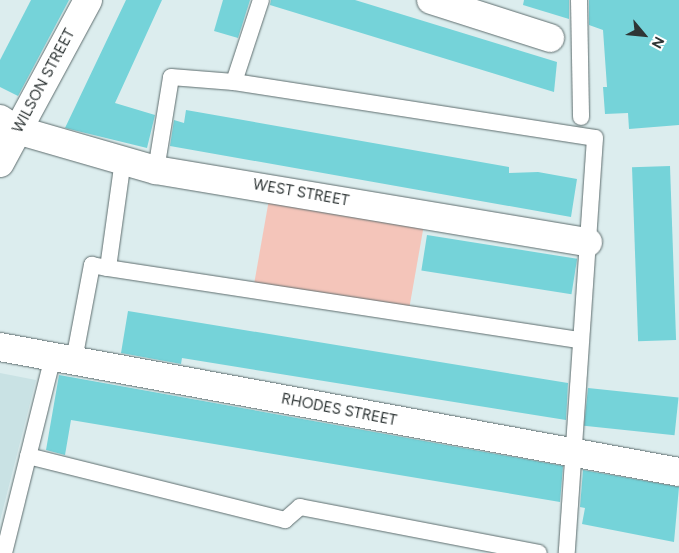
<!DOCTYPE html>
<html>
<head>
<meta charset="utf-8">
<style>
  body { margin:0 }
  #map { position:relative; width:679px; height:553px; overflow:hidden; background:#dcedee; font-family:Figtree,sans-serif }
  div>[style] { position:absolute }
  .built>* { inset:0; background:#c9e2e4 }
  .green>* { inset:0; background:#f4c5ba; transform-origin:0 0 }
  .building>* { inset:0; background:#75d3d9; transform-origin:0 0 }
  .roads { filter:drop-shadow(0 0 1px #5e6d6e) drop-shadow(0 0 1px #5e6d6e) }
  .service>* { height:16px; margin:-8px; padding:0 8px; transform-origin:8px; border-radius:8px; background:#fff }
  .minor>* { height:28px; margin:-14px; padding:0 14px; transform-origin:14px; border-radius:14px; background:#fff }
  span { translate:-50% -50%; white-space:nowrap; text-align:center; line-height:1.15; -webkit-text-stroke:4px #fff; paint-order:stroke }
  .street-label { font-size:15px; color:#2e3535 }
  .north { position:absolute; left:619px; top:10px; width:50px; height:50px; -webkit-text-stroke:4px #fff; paint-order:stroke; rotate:118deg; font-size:14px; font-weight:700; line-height:20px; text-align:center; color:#2e3535 }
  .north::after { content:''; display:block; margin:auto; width:18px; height:22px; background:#2e3535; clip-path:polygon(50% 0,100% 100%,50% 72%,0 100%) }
</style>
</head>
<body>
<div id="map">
  <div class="built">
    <i style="clip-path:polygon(0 373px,36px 380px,0 521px)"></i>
  </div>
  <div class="green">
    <i style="left:271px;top:188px;width:157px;height:104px;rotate:10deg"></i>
  </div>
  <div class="building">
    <i style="clip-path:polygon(31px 0,69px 0,18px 96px,0 87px,0 60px)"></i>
    <i style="clip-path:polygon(126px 0,162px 0,115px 103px,155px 115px,147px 148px,65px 128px)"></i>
    <i style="clip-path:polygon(223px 0,250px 0,238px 38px,214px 31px)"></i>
    <i style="clip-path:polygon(271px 0,355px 0,557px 62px,554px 92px,270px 5px)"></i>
    <i style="clip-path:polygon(524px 0,569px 0,569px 19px,523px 5px)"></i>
    <i style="clip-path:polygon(589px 0,679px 0,679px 125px,629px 129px,628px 113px,605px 114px,603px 87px,607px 87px,603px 30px,589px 25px)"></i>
    <i style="clip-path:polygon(186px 110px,509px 167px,509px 173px,538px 172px,577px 179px,571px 217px,170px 146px,174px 120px,184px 123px)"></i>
    <i style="left:670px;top:166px;width:174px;height:38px;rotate:88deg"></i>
    <i style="left:427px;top:235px;width:152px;height:36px;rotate:9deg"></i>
    <i style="clip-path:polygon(128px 311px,568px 383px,566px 420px,182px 358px,181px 364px,121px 353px)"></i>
    <i style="clip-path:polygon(59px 375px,563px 466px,560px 502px,71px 420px,65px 455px,46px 450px)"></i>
    <i style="left:588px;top:388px;width:91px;height:38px;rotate:6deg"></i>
    <i style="clip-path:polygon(583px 470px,679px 487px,674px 542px,582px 524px,585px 508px,580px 507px)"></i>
  </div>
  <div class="roads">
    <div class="service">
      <i style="left:579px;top:0;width:117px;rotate:89deg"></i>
      <i style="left:234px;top:82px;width:86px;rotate:-71.8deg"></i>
      <i style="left:156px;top:170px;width:94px;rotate:-80.8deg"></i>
      <i style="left:171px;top:77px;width:63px;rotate:4.5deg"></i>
      <i style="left:234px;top:82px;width:365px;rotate:8.8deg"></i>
      <i style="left:595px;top:138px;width:416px;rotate:93.9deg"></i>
      <i style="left:108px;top:268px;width:478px;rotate:8.7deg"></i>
      <i style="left:74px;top:360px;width:97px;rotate:-79.3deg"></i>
      <i style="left:92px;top:265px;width:16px;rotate:11deg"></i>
      <i style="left:108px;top:268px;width:109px;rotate:-82.1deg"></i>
      <i style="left:28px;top:456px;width:265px;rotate:14deg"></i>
      <i style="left:285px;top:520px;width:20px;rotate:-41deg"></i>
      <i style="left:300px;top:507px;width:243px;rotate:10.9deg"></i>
      <i style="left:4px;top:553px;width:203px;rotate:-76deg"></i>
    </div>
    <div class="minor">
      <i style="left:431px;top:0;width:125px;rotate:17.7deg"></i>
      <i style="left:0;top:119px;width:20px;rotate:33deg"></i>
      <i style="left:17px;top:130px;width:145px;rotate:16.1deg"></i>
      <i style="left:156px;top:170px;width:438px;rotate:9.5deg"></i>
      <i style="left:0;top:163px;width:185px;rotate:-61.6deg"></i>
      <i style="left:0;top:347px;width:690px;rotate:10.43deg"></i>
    </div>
  </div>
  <div class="street-label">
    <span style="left:44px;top:81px;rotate:-62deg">WILSON STREET</span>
    <span style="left:301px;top:193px;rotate:10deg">WEST STREET</span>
    <span style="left:339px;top:410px;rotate:11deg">RHODES STREET</span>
  </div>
  <div class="north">N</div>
</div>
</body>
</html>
